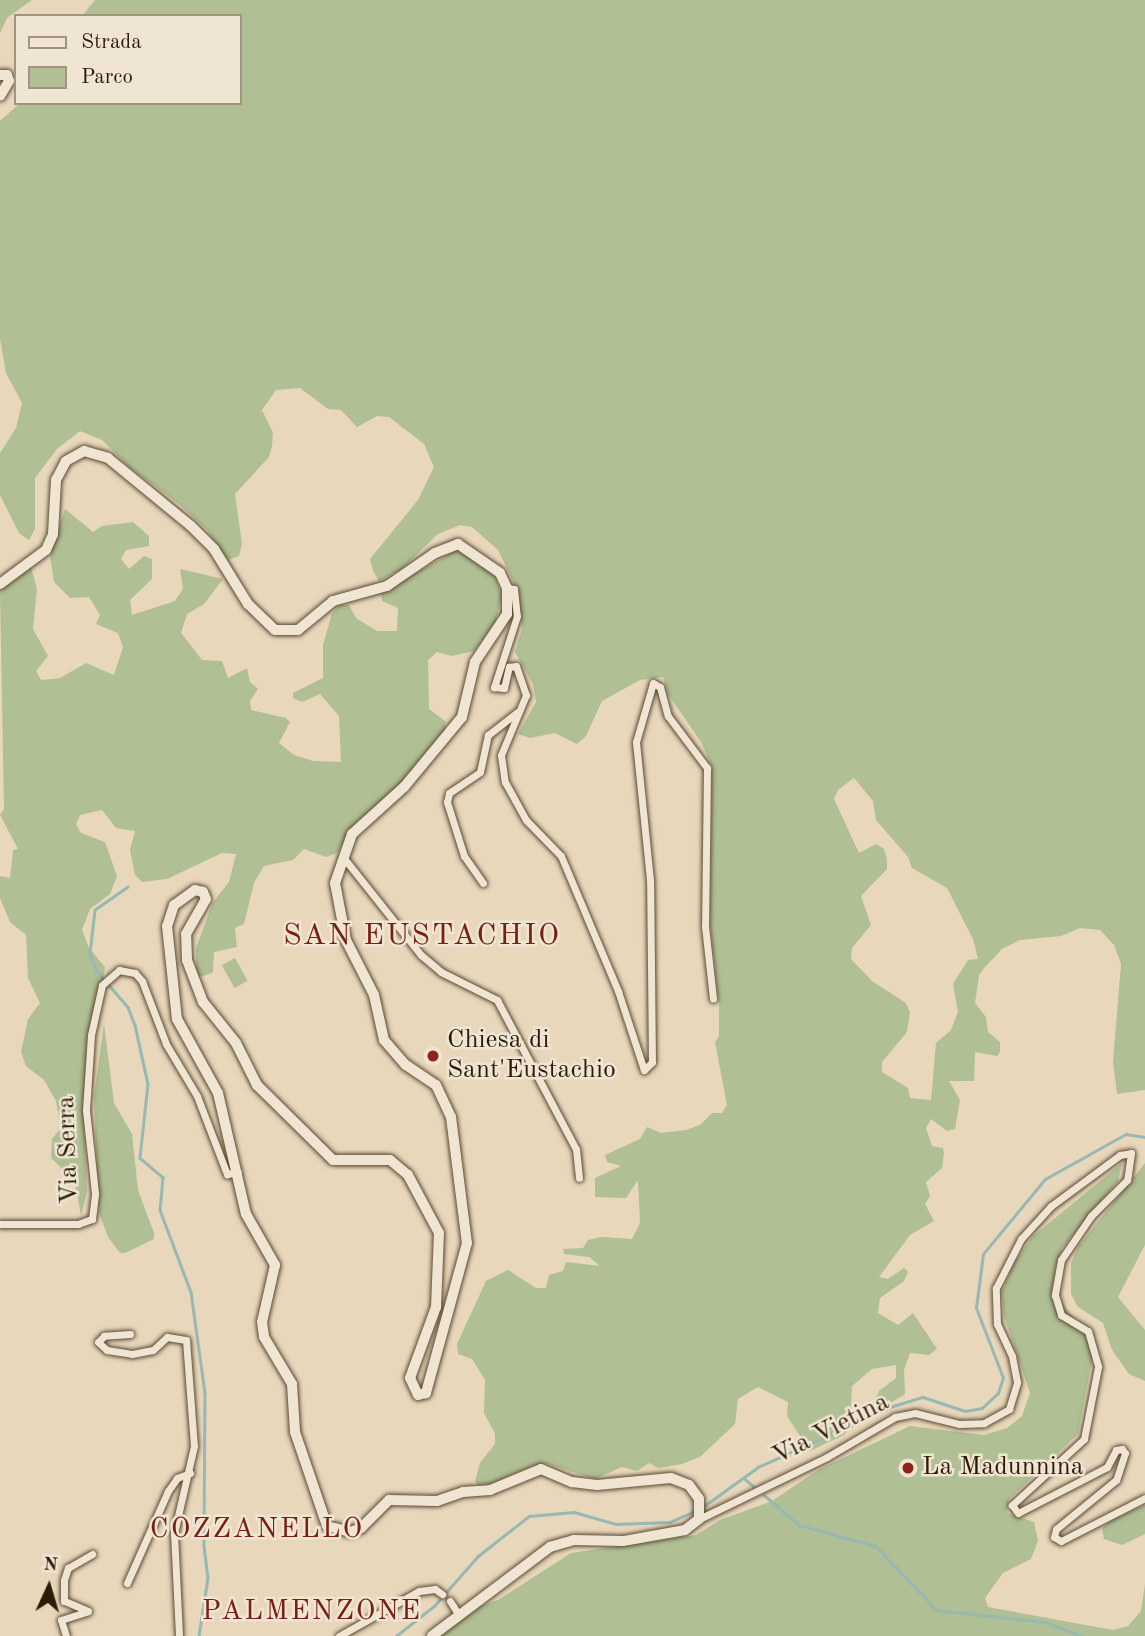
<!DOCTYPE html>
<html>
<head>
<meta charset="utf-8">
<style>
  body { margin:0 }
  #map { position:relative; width:1145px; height:1636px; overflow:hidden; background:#e8d7bb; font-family:"Old Standard TT",serif }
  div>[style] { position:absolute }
  .green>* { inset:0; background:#b0bf94; transform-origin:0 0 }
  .stream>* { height:2.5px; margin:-1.25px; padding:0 1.25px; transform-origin:1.25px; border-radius:1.25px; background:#97b9b3 }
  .roads { filter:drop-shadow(0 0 2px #5a4a34) drop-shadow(0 0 2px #5a4a34) }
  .street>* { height:7px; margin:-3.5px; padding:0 3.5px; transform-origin:3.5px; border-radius:3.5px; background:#f0e5d3 }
  .secondary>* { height:10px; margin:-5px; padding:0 5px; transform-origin:5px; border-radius:5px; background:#f0e5d3 }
  .dots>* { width:19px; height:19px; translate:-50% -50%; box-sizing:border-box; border:4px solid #f0e5d3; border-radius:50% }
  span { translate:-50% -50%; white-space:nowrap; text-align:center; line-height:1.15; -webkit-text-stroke:5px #f0e5d3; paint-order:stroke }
  .poi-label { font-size:26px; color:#2a1b07 }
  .left { translate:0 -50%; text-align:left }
  .street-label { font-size:26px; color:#2a1b07 }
  .neighbourhood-label { font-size:28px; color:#7a1f14; letter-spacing:2px }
  .quarter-label { font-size:30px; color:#7a1f14; letter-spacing:2px }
  .legend { position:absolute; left:14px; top:14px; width:228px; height:91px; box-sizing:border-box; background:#f0e5d3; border:2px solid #a19481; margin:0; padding:9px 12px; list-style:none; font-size:21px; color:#2a1b07 }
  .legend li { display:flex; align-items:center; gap:14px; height:35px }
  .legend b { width:35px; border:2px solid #a19481 }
  .north { position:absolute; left:14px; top:1552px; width:70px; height:70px; -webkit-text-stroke:5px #f0e5d3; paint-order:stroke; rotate:4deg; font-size:19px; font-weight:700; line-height:28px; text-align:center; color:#2a1b07 }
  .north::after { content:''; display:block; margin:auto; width:24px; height:32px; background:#2a1b07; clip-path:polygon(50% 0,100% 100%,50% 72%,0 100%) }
</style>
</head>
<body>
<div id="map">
  <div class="green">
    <i style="clip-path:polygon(0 0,32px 0,7px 18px,0 33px)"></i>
    <i style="clip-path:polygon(evenodd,95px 0,1145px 0,1145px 1090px,1117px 1094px,1113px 1062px,1121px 964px,1114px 945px,1100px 930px,1080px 928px,1061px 936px,1020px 940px,1002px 949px,985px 967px,979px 975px,975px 1003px,986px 1017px,988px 1032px,1000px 1042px,1000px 1052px,997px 1056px,975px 1052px,974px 1081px,949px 1081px,960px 1100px,955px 1129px,947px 1131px,931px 1119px,926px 1128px,932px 1146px,943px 1148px,944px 1153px,942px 1168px,926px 1182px,930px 1196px,925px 1204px,934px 1221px,910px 1235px,879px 1277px,888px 1279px,904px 1268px,908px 1272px,904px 1281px,880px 1298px,878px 1313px,898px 1325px,913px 1313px,937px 1349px,929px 1355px,910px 1353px,904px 1370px,905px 1394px,876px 1412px,873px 1404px,879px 1391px,896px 1378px,896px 1365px,872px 1369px,852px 1386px,850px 1427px,844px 1435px,810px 1451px,787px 1416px,788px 1402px,758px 1387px,738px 1399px,735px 1424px,700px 1457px,682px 1464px,658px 1468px,649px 1463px,637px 1471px,622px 1467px,595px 1479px,547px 1464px,534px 1465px,491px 1484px,478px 1485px,475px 1481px,480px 1463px,495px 1444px,495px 1434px,484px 1413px,485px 1380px,472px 1359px,458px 1354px,457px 1344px,486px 1281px,508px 1270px,536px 1288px,546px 1288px,549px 1275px,563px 1271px,566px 1262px,600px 1266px,589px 1257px,564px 1254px,563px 1249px,583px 1248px,588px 1240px,601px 1237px,632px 1239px,640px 1223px,638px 1180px,626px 1198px,595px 1197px,595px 1178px,621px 1166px,607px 1162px,605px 1155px,640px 1139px,647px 1127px,661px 1133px,686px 1130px,700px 1125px,712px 1113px,722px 1113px,727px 1105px,715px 1042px,719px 1036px,719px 1004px,710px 922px,712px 767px,701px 742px,668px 694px,663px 677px,640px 680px,602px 701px,586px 736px,577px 744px,555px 733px,530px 738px,518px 734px,536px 702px,533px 684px,515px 652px,522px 629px,519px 593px,498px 550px,472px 527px,460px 525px,438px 534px,402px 569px,379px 581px,373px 571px,370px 559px,418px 500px,434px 467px,424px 444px,389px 417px,377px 416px,357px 427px,341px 410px,328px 409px,300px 388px,276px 390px,262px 410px,273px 433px,272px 446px,269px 457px,235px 494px,242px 544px,239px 556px,228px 560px,207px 530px,179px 504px,128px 466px,102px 440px,80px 431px,57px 449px,35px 478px,35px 529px,29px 540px,19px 533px,0 495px,0 453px,16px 428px,22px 403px,6px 373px,0 339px,0 121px,20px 103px,240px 103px,240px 16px,82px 16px,95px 0,854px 778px,873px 801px,876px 820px,908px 857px,912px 868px,947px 888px,973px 939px,978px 959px,968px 960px,953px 984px,958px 1012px,951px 1030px,936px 1043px,931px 1100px,910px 1098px,908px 1088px,882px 1072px,882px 1062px,907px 1032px,910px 1012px,906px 1003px,872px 981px,851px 959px,852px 948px,871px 925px,861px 896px,887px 869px,887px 859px,884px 849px,876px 844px,859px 853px,834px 799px,838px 790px,854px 778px)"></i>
    <i style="clip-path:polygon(65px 509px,93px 532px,102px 526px,133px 522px,149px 536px,149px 546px,126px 550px,121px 559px,129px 569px,144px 556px,152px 559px,152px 579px,130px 600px,132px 615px,175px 601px,183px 589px,180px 569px,223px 579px,204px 604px,187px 614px,181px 633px,202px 660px,222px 661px,228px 678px,247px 668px,250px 682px,258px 689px,250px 701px,251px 710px,286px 718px,290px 722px,279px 743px,294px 755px,313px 761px,341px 762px,339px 716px,320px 694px,302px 702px,293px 698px,293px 693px,323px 678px,323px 645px,332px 613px,340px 605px,349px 605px,356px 618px,377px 631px,397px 631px,398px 608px,382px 601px,381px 593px,458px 549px,492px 570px,502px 595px,495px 623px,474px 651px,452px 656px,437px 652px,428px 660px,429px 709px,445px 721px,446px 731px,397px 789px,359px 820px,337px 853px,326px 857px,304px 849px,293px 860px,264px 866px,254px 883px,244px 924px,235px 928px,237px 947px,214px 952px,213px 972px,209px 974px,199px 977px,196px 973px,196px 948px,213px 902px,229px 882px,236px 854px,222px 853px,167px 879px,142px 882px,135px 875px,130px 850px,135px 831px,116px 828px,102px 810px,80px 815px,76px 824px,81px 833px,105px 842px,117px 876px,110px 894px,90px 909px,82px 930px,89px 948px,105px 967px,83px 1104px,87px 1192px,81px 1216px,75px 1181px,51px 1158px,52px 1139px,61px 1128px,56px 1101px,44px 1080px,26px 1066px,21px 1052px,28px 1019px,40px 1003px,28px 978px,26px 935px,10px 922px,0 898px,0 876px,10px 878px,13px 850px,18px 849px,0 815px,4px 809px,0 590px,31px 567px,37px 589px,33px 629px,48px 656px,36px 671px,41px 680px,60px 678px,86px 663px,114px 675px,123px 647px,118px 633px,96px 624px,100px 615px,89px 597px,70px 598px,54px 582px,50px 555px)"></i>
    <i style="left:235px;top:958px;width:26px;height:15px;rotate:61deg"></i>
    <i style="clip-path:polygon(104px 1024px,114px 1103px,132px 1134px,138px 1190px,154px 1233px,154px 1239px,125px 1253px,120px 1253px,108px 1237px,99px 1213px,94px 1096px)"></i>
    <i style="clip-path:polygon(1122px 1163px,1118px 1181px,1062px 1248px,1055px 1269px,1058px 1298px,1087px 1335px,1093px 1354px,1078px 1434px,1009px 1499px,1007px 1513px,1034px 1522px,1038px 1541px,1031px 1559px,1003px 1573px,985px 1598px,988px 1607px,1113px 1630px,1128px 1626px,1141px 1611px,1145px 1584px,1145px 1636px,440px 1636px,473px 1609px,498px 1600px,571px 1553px,696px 1535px,720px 1520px,772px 1501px,818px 1470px,910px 1426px,984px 1435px,1007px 1428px,1022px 1416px,1030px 1393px,1004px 1316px,1002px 1292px,1013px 1265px,1032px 1237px)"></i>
    <i style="clip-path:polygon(1145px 1163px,1145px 1245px,1118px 1297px,1145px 1330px,1145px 1381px,1129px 1374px,1112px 1350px,1103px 1323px,1078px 1307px,1071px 1294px,1071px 1263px,1078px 1247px)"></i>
    <i style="clip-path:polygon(1145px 1505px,1145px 1534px,1122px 1545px,1104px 1539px,1102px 1529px,1109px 1521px)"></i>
  </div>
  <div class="stream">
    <i style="left:128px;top:887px;width:40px;rotate:145.1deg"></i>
    <i style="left:95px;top:910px;width:44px;rotate:96.5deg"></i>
    <i style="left:90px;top:954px;width:18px;rotate:68deg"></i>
    <i style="left:97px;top:971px;width:48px;rotate:49.3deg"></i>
    <i style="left:128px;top:1007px;width:19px;rotate:69deg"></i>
    <i style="left:135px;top:1025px;width:60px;rotate:77.6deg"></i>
    <i style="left:148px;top:1084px;width:74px;rotate:96.2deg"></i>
    <i style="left:140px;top:1158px;width:30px;rotate:40deg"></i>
    <i style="left:163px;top:1177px;width:33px;rotate:95deg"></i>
    <i style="left:160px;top:1210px;width:88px;rotate:69.3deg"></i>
    <i style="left:191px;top:1292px;width:102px;rotate:82.1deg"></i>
    <i style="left:205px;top:1393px;width:153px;rotate:90.4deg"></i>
    <i style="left:204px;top:1546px;width:32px;rotate:83deg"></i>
    <i style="left:208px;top:1578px;width:59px;rotate:98.8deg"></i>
    <i style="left:745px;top:1479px;width:11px;rotate:41deg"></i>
    <i style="left:764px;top:1495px;width:46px;rotate:40.6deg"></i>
    <i style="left:799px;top:1525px;width:80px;rotate:15.3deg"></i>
    <i style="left:876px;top:1546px;width:88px;rotate:46.4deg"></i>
    <i style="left:937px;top:1610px;width:109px;rotate:6.3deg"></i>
    <i style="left:1045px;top:1622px;width:39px;rotate:21deg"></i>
    <i style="left:704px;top:1506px;width:67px;rotate:-35.8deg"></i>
    <i style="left:758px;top:1467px;width:148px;rotate:-24.3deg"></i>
    <i style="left:893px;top:1406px;width:31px;rotate:-17deg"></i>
    <i style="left:923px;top:1397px;width:44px;rotate:18.4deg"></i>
    <i style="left:965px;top:1411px;width:17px;rotate:-10deg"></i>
    <i style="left:982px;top:1408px;width:22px;rotate:-43deg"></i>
    <i style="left:998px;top:1393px;width:16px;rotate:-72deg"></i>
    <i style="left:1003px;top:1378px;width:75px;rotate:-111.1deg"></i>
    <i style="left:976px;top:1308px;width:54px;rotate:-82.6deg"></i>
    <i style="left:983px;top:1254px;width:97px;rotate:-50.4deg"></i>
    <i style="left:1045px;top:1179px;width:93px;rotate:-29.1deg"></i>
    <i style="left:1126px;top:1134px;width:19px;rotate:9deg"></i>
    <i style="left:396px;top:1636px;width:48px;rotate:-38.3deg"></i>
    <i style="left:434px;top:1606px;width:67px;rotate:-48.7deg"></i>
    <i style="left:478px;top:1556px;width:65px;rotate:-38.1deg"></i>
    <i style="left:529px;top:1516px;width:45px;rotate:-5.1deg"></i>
    <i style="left:574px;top:1512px;width:44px;rotate:15.9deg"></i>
    <i style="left:616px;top:1524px;width:54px;rotate:-2.1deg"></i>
    <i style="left:670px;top:1522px;width:27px;rotate:-24deg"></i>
  </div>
  <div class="roads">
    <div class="street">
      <i style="left:507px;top:588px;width:7px;rotate:8deg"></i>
      <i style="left:514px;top:589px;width:27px;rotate:84deg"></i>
      <i style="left:517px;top:616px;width:75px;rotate:107.9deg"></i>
      <i style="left:494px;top:687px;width:10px;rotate:6deg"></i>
      <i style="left:504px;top:688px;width:22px;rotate:-77deg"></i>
      <i style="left:509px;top:667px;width:7px;rotate:-8deg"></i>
      <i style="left:516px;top:666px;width:31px;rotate:71deg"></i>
      <i style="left:526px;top:695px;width:65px;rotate:112.6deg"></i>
      <i style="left:501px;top:755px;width:27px;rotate:82deg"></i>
      <i style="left:505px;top:782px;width:43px;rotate:61.1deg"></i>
      <i style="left:526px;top:820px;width:50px;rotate:45.8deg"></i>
      <i style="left:561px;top:856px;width:147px;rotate:67.1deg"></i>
      <i style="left:618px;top:991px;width:83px;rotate:71.8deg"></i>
      <i style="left:644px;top:1070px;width:11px;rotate:-45deg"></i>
      <i style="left:652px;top:1062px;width:182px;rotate:-90.6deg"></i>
      <i style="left:650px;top:880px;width:139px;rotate:-95.8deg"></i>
      <i style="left:636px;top:742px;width:61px;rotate:-73.9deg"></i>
      <i style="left:653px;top:683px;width:8px;rotate:30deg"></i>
      <i style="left:660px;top:687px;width:30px;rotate:75deg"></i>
      <i style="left:668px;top:716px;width:65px;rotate:53.1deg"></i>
      <i style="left:707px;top:768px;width:158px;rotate:90.7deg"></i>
      <i style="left:705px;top:926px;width:73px;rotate:83.7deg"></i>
      <i style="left:343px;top:857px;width:125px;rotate:51.5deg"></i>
      <i style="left:421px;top:955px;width:26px;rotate:40deg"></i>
      <i style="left:441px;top:972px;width:63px;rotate:26.6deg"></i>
      <i style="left:497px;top:1000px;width:169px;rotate:62.1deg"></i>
      <i style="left:576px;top:1149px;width:29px;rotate:84deg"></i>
      <i style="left:483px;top:883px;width:33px;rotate:-125deg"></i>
      <i style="left:464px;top:856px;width:57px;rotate:-107.5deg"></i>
      <i style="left:447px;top:802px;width:9px;rotate:-77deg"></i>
      <i style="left:449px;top:793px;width:37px;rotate:-34deg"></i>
      <i style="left:480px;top:772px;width:38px;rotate:-78deg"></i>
      <i style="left:488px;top:735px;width:37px;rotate:-38deg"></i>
      <i style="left:0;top:1224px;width:78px"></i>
      <i style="left:78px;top:1224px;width:15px;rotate:-20deg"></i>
      <i style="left:92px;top:1219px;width:26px;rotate:-83deg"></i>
      <i style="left:95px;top:1193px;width:83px;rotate:-96.2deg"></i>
      <i style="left:86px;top:1110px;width:75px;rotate:-86.2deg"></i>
      <i style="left:91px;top:1035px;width:51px;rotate:-77.6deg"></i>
      <i style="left:102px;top:985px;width:23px;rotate:-41deg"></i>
      <i style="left:119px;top:970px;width:16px;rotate:11deg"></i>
      <i style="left:135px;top:973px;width:11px;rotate:49deg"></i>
      <i style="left:142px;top:981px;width:67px;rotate:69.1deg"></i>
      <i style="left:166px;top:1044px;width:61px;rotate:59.2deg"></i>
      <i style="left:197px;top:1096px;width:84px;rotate:69deg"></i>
      <i style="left:227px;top:1174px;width:11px;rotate:-10deg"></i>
      <i style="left:130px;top:1334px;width:26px;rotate:176deg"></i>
      <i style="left:104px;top:1336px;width:8px;rotate:135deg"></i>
      <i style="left:98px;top:1342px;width:12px;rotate:42deg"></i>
      <i style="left:107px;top:1350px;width:25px;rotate:9deg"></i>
      <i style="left:132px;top:1354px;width:21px;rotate:-11deg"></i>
      <i style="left:153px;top:1350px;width:19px;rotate:-43deg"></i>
      <i style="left:167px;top:1337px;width:19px;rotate:9deg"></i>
      <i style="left:186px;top:1340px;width:106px;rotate:85.7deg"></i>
      <i style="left:194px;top:1446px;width:89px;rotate:102.9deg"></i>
      <i style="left:174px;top:1533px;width:103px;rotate:87.2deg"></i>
      <i style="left:699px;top:1519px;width:142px;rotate:-25.8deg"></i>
      <i style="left:827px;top:1457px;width:79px;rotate:-30.5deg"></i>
      <i style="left:895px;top:1417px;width:20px;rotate:-11deg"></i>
      <i style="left:915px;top:1413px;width:45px;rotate:14deg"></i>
      <i style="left:959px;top:1424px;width:25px;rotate:-2deg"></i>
      <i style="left:984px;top:1423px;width:29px;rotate:-29deg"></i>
      <i style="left:1009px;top:1409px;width:28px;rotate:-73deg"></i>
      <i style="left:1017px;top:1382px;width:26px;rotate:-101deg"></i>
      <i style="left:1012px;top:1356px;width:35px;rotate:-115deg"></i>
      <i style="left:997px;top:1324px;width:36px;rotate:-92deg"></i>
      <i style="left:996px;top:1288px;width:55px;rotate:-63deg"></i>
      <i style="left:1021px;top:1239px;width:45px;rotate:-47.7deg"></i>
      <i style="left:1051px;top:1206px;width:86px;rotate:-36.5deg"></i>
      <i style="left:1120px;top:1155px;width:11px;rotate:-10deg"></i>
      <i style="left:1131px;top:1153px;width:27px;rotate:98deg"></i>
      <i style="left:1127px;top:1180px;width:51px;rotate:135deg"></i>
      <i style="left:1091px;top:1216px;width:53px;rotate:124.3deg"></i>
      <i style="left:1061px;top:1260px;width:36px;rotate:100deg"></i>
      <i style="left:1055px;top:1295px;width:21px;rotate:73deg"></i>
      <i style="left:1061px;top:1315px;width:31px;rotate:31deg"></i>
      <i style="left:1088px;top:1331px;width:37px;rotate:74deg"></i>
      <i style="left:1098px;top:1367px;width:73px;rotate:101deg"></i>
      <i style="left:1084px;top:1439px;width:98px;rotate:137.5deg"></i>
      <i style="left:1012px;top:1505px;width:10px;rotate:53deg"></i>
      <i style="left:1018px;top:1513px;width:100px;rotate:-27.3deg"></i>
      <i style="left:1107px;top:1467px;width:19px;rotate:-62deg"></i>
      <i style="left:1116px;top:1450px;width:6px;rotate:-9deg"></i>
      <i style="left:1122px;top:1449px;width:5px;rotate:53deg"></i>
      <i style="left:1125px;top:1453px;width:28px;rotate:108deg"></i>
      <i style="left:1116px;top:1480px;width:77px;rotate:140.8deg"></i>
      <i style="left:1056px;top:1529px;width:8px;rotate:104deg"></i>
      <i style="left:1054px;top:1537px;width:8px;rotate:30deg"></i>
      <i style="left:1061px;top:1541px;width:94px;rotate:-27.1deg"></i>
      <i style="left:127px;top:1583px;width:101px;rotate:-66deg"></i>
      <i style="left:168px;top:1491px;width:16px;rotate:-55deg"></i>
      <i style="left:177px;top:1478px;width:14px;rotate:-21deg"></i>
      <i style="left:450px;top:1601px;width:15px;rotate:58deg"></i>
      <i style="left:66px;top:1636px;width:17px;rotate:-107deg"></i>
      <i style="left:61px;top:1620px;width:28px;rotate:-18deg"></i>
      <i style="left:88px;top:1611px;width:26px;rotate:-157deg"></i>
      <i style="left:64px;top:1601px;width:21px;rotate:-90deg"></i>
      <i style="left:64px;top:1580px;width:13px;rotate:-72deg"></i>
      <i style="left:68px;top:1568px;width:28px;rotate:-30deg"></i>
      <i style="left:339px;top:1636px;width:92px;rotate:-29.4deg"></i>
      <i style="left:419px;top:1591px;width:16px;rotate:-7deg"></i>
      <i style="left:435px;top:1589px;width:9px;rotate:36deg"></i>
    </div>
    <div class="secondary">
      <i style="left:0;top:75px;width:7px"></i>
      <i style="left:7px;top:75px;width:6px;rotate:72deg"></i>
      <i style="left:9px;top:81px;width:17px;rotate:121deg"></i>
      <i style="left:0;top:584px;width:57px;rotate:-36.5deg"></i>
      <i style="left:46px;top:550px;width:17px;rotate:-66deg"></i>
      <i style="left:53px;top:534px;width:54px;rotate:-86.8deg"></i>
      <i style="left:56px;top:480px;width:21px;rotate:-62deg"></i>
      <i style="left:66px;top:461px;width:21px;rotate:-29deg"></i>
      <i style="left:84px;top:451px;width:25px;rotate:16deg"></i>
      <i style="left:108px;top:458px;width:107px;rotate:39.3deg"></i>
      <i style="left:191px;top:526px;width:33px;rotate:45deg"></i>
      <i style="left:214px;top:549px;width:65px;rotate:58.3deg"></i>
      <i style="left:248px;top:604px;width:37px;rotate:44deg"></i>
      <i style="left:275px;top:630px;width:23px"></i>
      <i style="left:298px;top:630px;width:45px;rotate:-39.6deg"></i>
      <i style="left:333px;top:601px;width:56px;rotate:-15.5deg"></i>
      <i style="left:387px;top:586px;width:58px;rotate:-34.5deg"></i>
      <i style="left:435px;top:553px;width:25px;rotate:-21deg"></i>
      <i style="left:458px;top:544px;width:51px;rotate:34.6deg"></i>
      <i style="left:500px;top:573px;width:17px;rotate:65deg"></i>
      <i style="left:507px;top:588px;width:26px;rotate:90deg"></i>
      <i style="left:507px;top:614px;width:58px;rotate:123.7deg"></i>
      <i style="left:475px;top:662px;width:57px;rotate:103.3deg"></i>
      <i style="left:462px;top:717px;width:91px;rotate:129.6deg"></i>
      <i style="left:404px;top:787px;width:70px;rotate:137.9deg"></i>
      <i style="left:352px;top:834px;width:52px;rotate:109.1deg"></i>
      <i style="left:335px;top:883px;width:58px;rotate:79.1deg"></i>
      <i style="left:346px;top:940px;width:62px;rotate:63deg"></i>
      <i style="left:374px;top:995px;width:46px;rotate:77.5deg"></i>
      <i style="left:384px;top:1040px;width:33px;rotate:49deg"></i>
      <i style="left:406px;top:1065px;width:36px;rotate:34deg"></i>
      <i style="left:436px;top:1085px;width:35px;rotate:65deg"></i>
      <i style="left:451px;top:1117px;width:127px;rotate:82.8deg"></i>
      <i style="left:467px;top:1243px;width:156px;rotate:105.3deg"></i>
      <i style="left:426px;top:1393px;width:8px;rotate:166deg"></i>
      <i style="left:418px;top:1395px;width:19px;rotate:-115deg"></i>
      <i style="left:410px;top:1378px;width:76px;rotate:-69.9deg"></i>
      <i style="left:436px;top:1307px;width:74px;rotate:-87.7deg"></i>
      <i style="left:439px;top:1233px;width:66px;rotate:-118.1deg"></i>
      <i style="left:408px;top:1175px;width:23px;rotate:-140deg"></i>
      <i style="left:390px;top:1160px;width:57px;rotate:180deg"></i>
      <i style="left:333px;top:1160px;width:107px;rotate:-135.4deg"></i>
      <i style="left:257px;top:1085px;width:47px;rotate:-116.6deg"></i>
      <i style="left:236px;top:1043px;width:53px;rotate:-128.8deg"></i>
      <i style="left:203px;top:1002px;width:45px;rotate:-110.9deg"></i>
      <i style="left:187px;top:960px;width:26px;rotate:-92deg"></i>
      <i style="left:186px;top:934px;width:40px;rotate:-60.3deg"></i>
      <i style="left:206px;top:899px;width:8px;rotate:-113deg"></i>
      <i style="left:203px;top:892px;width:8px;rotate:-166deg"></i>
      <i style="left:195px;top:890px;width:26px;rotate:144deg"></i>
      <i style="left:174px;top:905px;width:22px;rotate:108deg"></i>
      <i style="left:167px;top:926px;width:94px;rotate:83.9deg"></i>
      <i style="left:177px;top:1019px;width:85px;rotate:61deg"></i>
      <i style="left:218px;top:1093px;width:124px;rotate:77deg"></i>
      <i style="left:246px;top:1214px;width:59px;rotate:60.4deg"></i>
      <i style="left:275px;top:1265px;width:58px;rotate:102.8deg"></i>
      <i style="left:262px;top:1322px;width:15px;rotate:82deg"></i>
      <i style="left:264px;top:1337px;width:55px;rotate:59.2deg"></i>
      <i style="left:292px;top:1384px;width:48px;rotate:86.4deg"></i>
      <i style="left:295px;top:1432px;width:99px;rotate:71.2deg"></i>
      <i style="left:327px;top:1526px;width:25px;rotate:14deg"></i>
      <i style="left:351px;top:1532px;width:11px;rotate:-22deg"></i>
      <i style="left:361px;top:1528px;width:40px;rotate:-45deg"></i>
      <i style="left:389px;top:1500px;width:48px;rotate:1.2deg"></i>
      <i style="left:437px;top:1501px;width:28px;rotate:-19deg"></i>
      <i style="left:463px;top:1492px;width:27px;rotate:-4deg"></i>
      <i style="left:490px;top:1490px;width:55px;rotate:-22.4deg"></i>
      <i style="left:541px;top:1469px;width:34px;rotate:23deg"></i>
      <i style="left:572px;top:1482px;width:25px;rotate:7deg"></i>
      <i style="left:597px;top:1485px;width:74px;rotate:-5.4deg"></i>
      <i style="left:671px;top:1478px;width:19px;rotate:21deg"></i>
      <i style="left:689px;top:1485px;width:17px;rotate:54deg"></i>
      <i style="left:699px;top:1499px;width:20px;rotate:90deg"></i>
      <i style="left:699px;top:1519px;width:18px;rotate:142deg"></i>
      <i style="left:685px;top:1530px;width:63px;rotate:169.9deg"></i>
      <i style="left:623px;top:1541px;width:49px;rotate:-178.8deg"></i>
      <i style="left:574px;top:1540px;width:25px;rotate:164deg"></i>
      <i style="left:550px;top:1547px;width:148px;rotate:143deg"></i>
    </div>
  </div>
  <div class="dots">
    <i style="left:433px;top:1056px;background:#8f2418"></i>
    <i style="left:908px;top:1468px;background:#8f2418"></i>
  </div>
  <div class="poi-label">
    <span class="left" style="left:447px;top:1056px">Chiesa di<br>Sant'Eustachio</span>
    <span class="left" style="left:922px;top:1468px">La Madunnina</span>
  </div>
  <div class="street-label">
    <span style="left:69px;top:1150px;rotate:-92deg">Via Serra</span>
    <span style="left:831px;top:1430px;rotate:-27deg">Via Vietina</span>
  </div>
  <div class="neighbourhood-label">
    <span style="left:257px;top:1530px">COZZANELLO</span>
    <span style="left:312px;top:1612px">PALMENZONE</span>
  </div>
  <div class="quarter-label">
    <span style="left:422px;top:936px">SAN EUSTACHIO</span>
  </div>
  <ul class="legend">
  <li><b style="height:9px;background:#f0e5d3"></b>Strada</li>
  <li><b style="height:19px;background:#b0bf94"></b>Parco</li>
  </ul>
  <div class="north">N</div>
</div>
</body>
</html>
